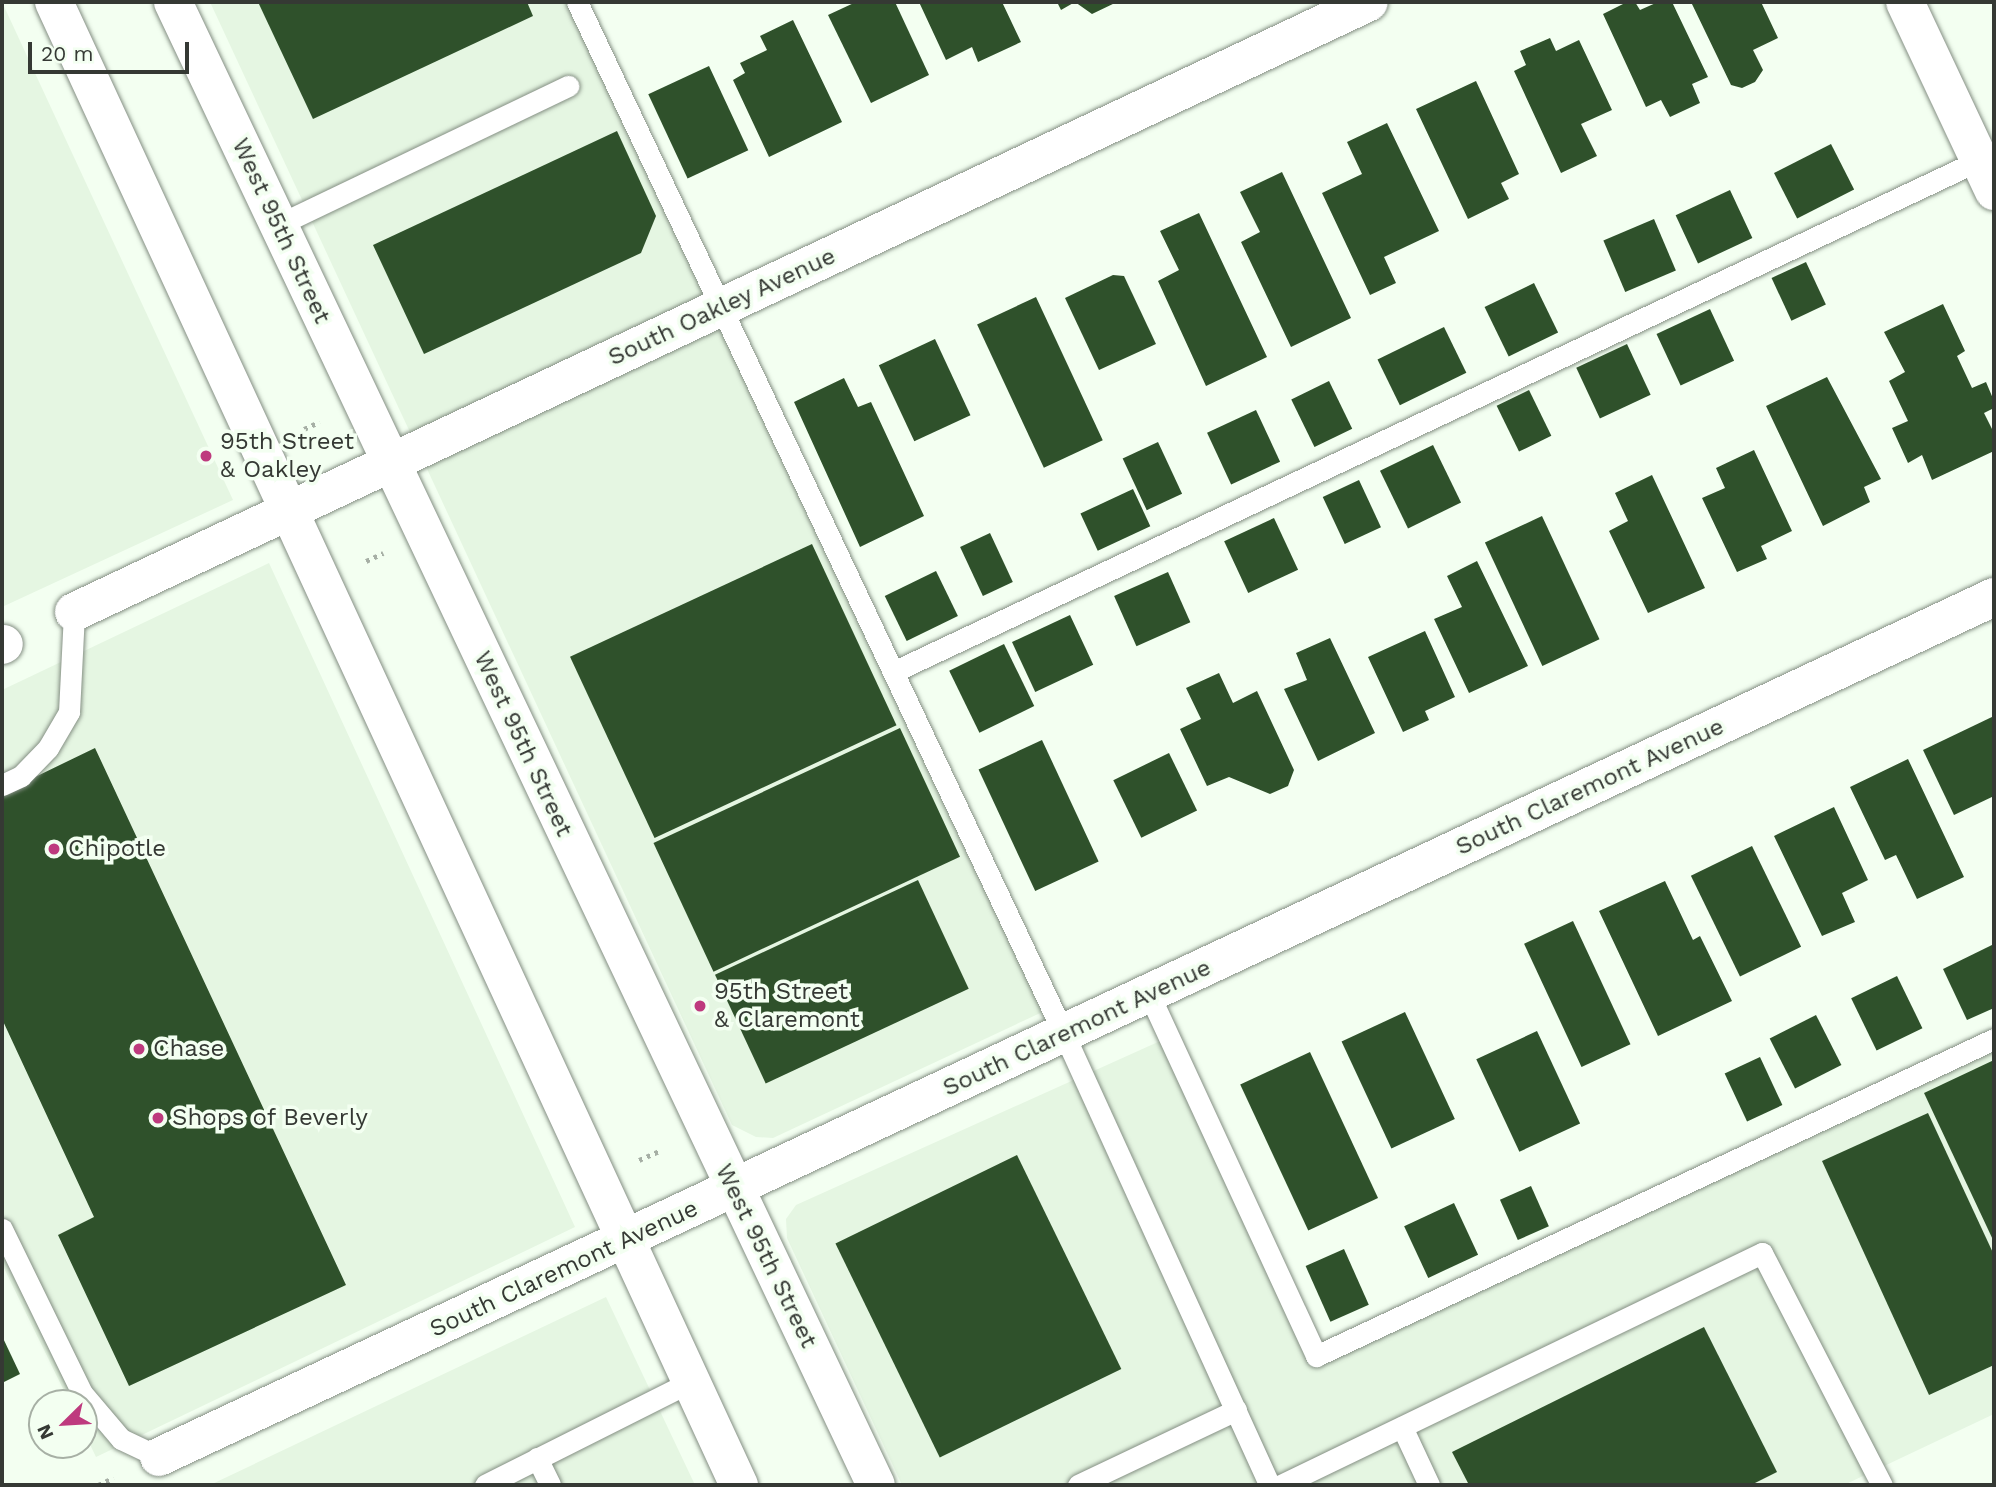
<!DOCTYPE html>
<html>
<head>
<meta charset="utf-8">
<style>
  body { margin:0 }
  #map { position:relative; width:1996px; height:1487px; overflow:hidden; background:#f3fff1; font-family:"Work Sans",sans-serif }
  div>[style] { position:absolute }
  .built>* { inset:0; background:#e5f6e2 }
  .building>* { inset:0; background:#2f512b; transform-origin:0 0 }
  .path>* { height:4.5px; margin-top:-2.25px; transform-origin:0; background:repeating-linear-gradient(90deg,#a6afa5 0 3.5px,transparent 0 8.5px) }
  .roads { filter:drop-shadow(0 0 2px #848f83) drop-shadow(0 0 2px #848f83) }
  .lane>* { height:21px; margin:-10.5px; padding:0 10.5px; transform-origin:10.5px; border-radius:10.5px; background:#fff }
  .street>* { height:38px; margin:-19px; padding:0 19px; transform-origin:19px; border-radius:19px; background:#fff }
  .primary>* { height:38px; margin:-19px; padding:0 19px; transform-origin:19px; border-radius:19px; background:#fff }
  .dots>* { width:19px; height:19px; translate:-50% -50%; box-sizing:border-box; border:4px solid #f3fff1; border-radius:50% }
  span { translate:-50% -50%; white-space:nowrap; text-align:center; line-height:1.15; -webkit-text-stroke:7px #f3fff1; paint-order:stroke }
  .street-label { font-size:24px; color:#353934 }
  .poi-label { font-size:24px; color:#353934 }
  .left { translate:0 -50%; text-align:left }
  .frame { position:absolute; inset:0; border:4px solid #353934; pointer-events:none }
  .north { position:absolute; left:28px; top:1389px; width:70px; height:70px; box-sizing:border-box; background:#f3fff1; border:2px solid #a7b0a5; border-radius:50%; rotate:246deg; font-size:19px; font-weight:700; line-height:28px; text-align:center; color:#353934 }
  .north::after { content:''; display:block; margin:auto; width:24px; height:32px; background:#be3a7e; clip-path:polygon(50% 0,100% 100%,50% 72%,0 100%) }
  .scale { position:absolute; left:28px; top:42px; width:161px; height:32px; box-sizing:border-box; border:4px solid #353934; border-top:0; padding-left:9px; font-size:21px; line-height:24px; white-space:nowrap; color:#353934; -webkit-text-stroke:5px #f3fff1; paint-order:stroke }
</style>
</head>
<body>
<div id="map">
  <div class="built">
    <i style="clip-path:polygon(2px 2px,233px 500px,2px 607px)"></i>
    <i style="clip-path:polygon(210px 2px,577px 2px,1051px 1008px,773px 1138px,756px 1137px,732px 1125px)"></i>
    <i style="clip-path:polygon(269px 563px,575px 1227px,96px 1457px,84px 1432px,84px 1403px,70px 1403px,2px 1264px,2px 690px)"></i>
    <i style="clip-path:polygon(1169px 1037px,1316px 1356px,1994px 1038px,1994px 1414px,1844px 1485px,902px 1485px,787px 1238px,786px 1219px,796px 1205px)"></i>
    <i style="clip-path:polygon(606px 1297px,695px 1485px,210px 1485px)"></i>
  </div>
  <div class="building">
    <i style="clip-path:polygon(258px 2px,527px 2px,533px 16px,313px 119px)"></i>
    <i style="clip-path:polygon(856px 2px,895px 2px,929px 75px,871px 103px,828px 15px)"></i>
    <i style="clip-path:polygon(919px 2px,1002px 2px,1021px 42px,978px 62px,972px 47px,946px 60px)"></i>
    <i style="clip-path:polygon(1057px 2px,1117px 2px,1092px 14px,1075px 2px,1061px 10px)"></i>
    <i style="clip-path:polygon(1627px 2px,1635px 2px,1640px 10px,1658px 2px,1672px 2px,1708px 77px,1692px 84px,1700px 103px,1670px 117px,1661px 100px,1646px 107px,1603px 14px)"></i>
    <i style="clip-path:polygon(1691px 2px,1761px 2px,1778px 38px,1753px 50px,1763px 70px,1755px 82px,1742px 88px,1731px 85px)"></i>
    <i style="clip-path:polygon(793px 20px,842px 122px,769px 157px,733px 80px,745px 73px,740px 63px,767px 50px,760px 36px)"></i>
    <i style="clip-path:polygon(1550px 38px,1556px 51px,1579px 40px,1612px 110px,1581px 124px,1597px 156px,1561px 173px,1514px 71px,1526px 65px,1520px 51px)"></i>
    <i style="left:709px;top:66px;width:93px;height:67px;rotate:65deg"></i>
    <i style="clip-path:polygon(1476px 81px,1519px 174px,1501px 183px,1509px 199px,1468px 219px,1416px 109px)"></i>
    <i style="clip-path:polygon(1387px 123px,1439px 231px,1384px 257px,1396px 283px,1370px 295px,1322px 193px,1362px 174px,1347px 142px)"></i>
    <i style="clip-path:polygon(617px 131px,656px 216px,641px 253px,424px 354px,373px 245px)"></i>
    <i style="left:1831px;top:144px;width:51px;height:64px;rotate:63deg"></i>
    <i style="clip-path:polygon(1282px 172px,1351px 318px,1291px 347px,1241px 242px,1260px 232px,1240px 192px)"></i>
    <i style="left:1730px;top:190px;width:53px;height:60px;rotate:65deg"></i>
    <i style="clip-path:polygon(1199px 213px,1267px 357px,1206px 386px,1158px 281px,1179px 270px,1160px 231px)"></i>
    <i style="left:1654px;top:219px;width:56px;height:55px;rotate:67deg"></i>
    <i style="left:1806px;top:262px;width:47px;height:38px;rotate:65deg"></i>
    <i style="clip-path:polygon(1113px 275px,1124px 276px,1156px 344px,1099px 370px,1065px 298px)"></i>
    <i style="left:1534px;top:283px;width:55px;height:55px;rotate:64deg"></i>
    <i style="left:1036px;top:297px;width:158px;height:65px;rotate:65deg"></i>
    <i style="clip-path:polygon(1943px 304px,1965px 351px,1957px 356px,1972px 388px,1986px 382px,1994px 401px,1994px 408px,1984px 413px,1994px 433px,1994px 451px,1932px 480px,1922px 455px,1908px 463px,1892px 428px,1908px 421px,1889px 381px,1905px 372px,1884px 332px)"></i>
    <i style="left:1710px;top:309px;width:57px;height:59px;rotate:65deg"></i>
    <i style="left:1444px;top:327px;width:51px;height:74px;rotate:64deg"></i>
    <i style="left:935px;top:339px;width:84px;height:62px;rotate:65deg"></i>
    <i style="left:1627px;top:344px;width:56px;height:56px;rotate:65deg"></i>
    <i style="clip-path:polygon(1827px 377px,1881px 479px,1864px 487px,1870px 502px,1823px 526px,1766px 406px)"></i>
    <i style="clip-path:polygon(844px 378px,858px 407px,871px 402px,924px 516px,860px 547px,794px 402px)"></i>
    <i style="left:1329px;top:381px;width:53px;height:42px;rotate:64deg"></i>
    <i style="left:1529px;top:390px;width:51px;height:36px;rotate:64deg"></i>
    <i style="left:1256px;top:410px;width:57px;height:54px;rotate:65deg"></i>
    <i style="left:1158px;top:442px;width:57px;height:39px;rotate:65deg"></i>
    <i style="left:1433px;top:445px;width:64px;height:59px;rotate:64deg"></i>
    <i style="clip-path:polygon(1754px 450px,1792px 531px,1761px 546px,1767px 559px,1737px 572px,1702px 498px,1725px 488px,1716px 468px)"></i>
    <i style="clip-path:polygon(1652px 475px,1705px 588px,1648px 613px,1609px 531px,1628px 521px,1615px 493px)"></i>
    <i style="left:1359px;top:480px;width:52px;height:40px;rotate:65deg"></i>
    <i style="left:1133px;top:489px;width:41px;height:58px;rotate:65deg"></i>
    <i style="left:1542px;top:516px;width:136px;height:63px;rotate:65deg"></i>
    <i style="left:1274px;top:518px;width:57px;height:55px;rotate:65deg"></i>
    <i style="left:990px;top:533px;width:54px;height:33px;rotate:65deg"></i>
    <i style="left:812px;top:544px;width:200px;height:267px;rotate:65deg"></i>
    <i style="clip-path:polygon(1477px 561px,1528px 666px,1469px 693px,1434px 619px,1462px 607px,1447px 576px)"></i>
    <i style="left:936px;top:571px;width:50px;height:57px;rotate:64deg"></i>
    <i style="left:1168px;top:572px;width:55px;height:59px;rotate:66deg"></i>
    <i style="left:1070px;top:615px;width:55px;height:64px;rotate:65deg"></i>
    <i style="clip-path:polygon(1425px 631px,1455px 697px,1425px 711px,1429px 720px,1403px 732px,1368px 657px)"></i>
    <i style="clip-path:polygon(1330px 638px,1375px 733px,1318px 761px,1284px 689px,1307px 680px,1296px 653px)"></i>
    <i style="left:1004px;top:644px;width:69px;height:61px;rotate:64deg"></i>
    <i style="clip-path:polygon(1219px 673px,1233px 703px,1257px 691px,1294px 770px,1288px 786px,1270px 794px,1229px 777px,1207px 786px,1180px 729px,1201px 719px,1186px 688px)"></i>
    <i style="clip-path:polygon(1994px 716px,1994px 796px,1954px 815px,1923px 750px)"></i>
    <i style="left:900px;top:728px;width:142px;height:272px;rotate:65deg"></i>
    <i style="left:1042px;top:740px;width:134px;height:70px;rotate:65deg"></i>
    <i style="clip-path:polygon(95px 748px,346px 1285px,129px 1386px,58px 1235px,94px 1217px,2px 1019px,2px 793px)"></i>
    <i style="left:1169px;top:753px;width:64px;height:62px;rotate:64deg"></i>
    <i style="clip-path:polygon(1908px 759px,1964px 877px,1917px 899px,1896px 855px,1885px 860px,1850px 787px)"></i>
    <i style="clip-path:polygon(1834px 807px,1868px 880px,1842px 893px,1855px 922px,1822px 936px,1774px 836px)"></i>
    <i style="left:1752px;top:846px;width:112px;height:68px;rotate:64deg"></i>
    <i style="left:918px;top:880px;width:120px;height:224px;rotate:65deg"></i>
    <i style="clip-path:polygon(1665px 881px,1693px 940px,1700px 936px,1732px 1001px,1658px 1036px,1599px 911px)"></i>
    <i style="left:1573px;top:921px;width:136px;height:54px;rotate:65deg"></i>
    <i style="clip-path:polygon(1994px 944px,1994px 1008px,1967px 1020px,1943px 969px)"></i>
    <i style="left:1897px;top:976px;width:58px;height:51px;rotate:64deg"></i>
    <i style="left:1405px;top:1012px;width:118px;height:70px;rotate:65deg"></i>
    <i style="left:1816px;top:1015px;width:56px;height:52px;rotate:63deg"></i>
    <i style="left:1537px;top:1031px;width:102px;height:67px;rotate:65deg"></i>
    <i style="left:1310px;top:1052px;width:161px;height:77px;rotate:65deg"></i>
    <i style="left:1760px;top:1057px;width:53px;height:39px;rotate:65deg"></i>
    <i style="clip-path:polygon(1994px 1060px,1994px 1242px,1924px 1093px)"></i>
    <i style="clip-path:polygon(1928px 1113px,1994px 1255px,1994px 1365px,1929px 1395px,1822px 1161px)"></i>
    <i style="left:1017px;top:1155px;width:238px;height:202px;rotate:64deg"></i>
    <i style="left:1531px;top:1186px;width:44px;height:34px;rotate:66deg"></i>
    <i style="left:1454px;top:1203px;width:57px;height:55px;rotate:65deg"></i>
    <i style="left:1344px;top:1249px;width:61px;height:42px;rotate:66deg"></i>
    <i style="clip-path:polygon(1704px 1327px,1777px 1472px,1751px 1485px,1469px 1485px,1452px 1452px)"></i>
    <i style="clip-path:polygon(2px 1336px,20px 1374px,2px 1383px)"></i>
  </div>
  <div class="path">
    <i style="left:304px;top:429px;width:17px;rotate:-25deg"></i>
    <i style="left:366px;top:561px;width:19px;rotate:-25deg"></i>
    <i style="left:639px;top:1160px;width:24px;rotate:-24deg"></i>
    <i style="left:98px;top:1485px;width:17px;rotate:-25deg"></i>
  </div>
  <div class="roads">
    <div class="lane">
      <i style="left:577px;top:2px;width:1141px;rotate:64.74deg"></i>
      <i style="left:1064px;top:1034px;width:496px;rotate:65.5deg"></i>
      <i style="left:278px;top:225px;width:322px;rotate:-25.6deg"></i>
      <i style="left:893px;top:672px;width:1208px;rotate:-25.23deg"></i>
      <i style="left:2px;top:785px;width:21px;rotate:-25deg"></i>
      <i style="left:21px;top:776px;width:39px;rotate:-46deg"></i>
      <i style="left:48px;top:748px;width:42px;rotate:-59.7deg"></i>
      <i style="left:69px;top:712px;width:100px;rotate:-87.1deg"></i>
      <i style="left:1149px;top:994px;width:399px;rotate:65.2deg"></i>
      <i style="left:1316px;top:1356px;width:748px;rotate:-25.06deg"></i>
      <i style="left:2px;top:1229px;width:182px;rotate:64deg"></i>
      <i style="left:82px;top:1393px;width:60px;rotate:49.7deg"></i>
      <i style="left:121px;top:1439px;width:42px;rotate:25.3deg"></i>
      <i style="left:1402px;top:1427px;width:64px;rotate:65deg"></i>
      <i style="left:537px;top:1458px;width:30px;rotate:64deg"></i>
      <i style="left:485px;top:1485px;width:232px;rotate:-26.7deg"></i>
      <i style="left:1078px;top:1485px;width:175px;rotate:-25.4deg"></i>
      <i style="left:1281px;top:1485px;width:534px;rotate:-25.75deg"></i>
      <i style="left:1762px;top:1253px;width:261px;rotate:62.7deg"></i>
    </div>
    <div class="street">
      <i style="left:1905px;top:2px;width:209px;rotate:64.8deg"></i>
      <i style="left:74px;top:612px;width:1431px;rotate:-25.22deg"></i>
      <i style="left:2px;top:645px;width:2px;rotate:-27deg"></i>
      <i style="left:159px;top:1457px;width:2027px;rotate:-25.11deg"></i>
    </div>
    <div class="primary">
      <i style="left:54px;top:2px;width:1634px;rotate:65.21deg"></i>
      <i style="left:173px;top:2px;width:1641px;rotate:64.64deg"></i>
    </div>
  </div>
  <div class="dots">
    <i style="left:206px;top:456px;background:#be3a7e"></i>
    <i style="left:54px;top:849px;background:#be3a7e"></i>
    <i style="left:700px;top:1006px;background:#be3a7e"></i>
    <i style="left:139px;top:1049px;background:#be3a7e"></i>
    <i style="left:158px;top:1118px;background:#be3a7e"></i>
  </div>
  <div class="street-label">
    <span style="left:281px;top:231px;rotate:65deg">West 95th Street</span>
    <span style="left:722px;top:307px;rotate:-25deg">South Oakley Avenue</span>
    <span style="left:523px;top:744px;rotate:65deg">West 95th Street</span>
    <span style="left:1590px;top:787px;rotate:-25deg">South Claremont Avenue</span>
    <span style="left:1077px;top:1028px;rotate:-25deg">South Claremont Avenue</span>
    <span style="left:766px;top:1256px;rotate:64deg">West 95th Street</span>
    <span style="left:564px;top:1269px;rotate:-25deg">South Claremont Avenue</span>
  </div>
  <div class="poi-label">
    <span class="left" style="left:220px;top:456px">95th Street<br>&amp; Oakley</span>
    <span class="left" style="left:68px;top:849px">Chipotle</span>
    <span class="left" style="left:714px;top:1006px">95th Street<br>&amp; Claremont</span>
    <span class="left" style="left:153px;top:1049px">Chase</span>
    <span class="left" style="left:172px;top:1118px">Shops of Beverly</span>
  </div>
  <div class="frame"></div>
  <div class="north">N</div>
  <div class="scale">20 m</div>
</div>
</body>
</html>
